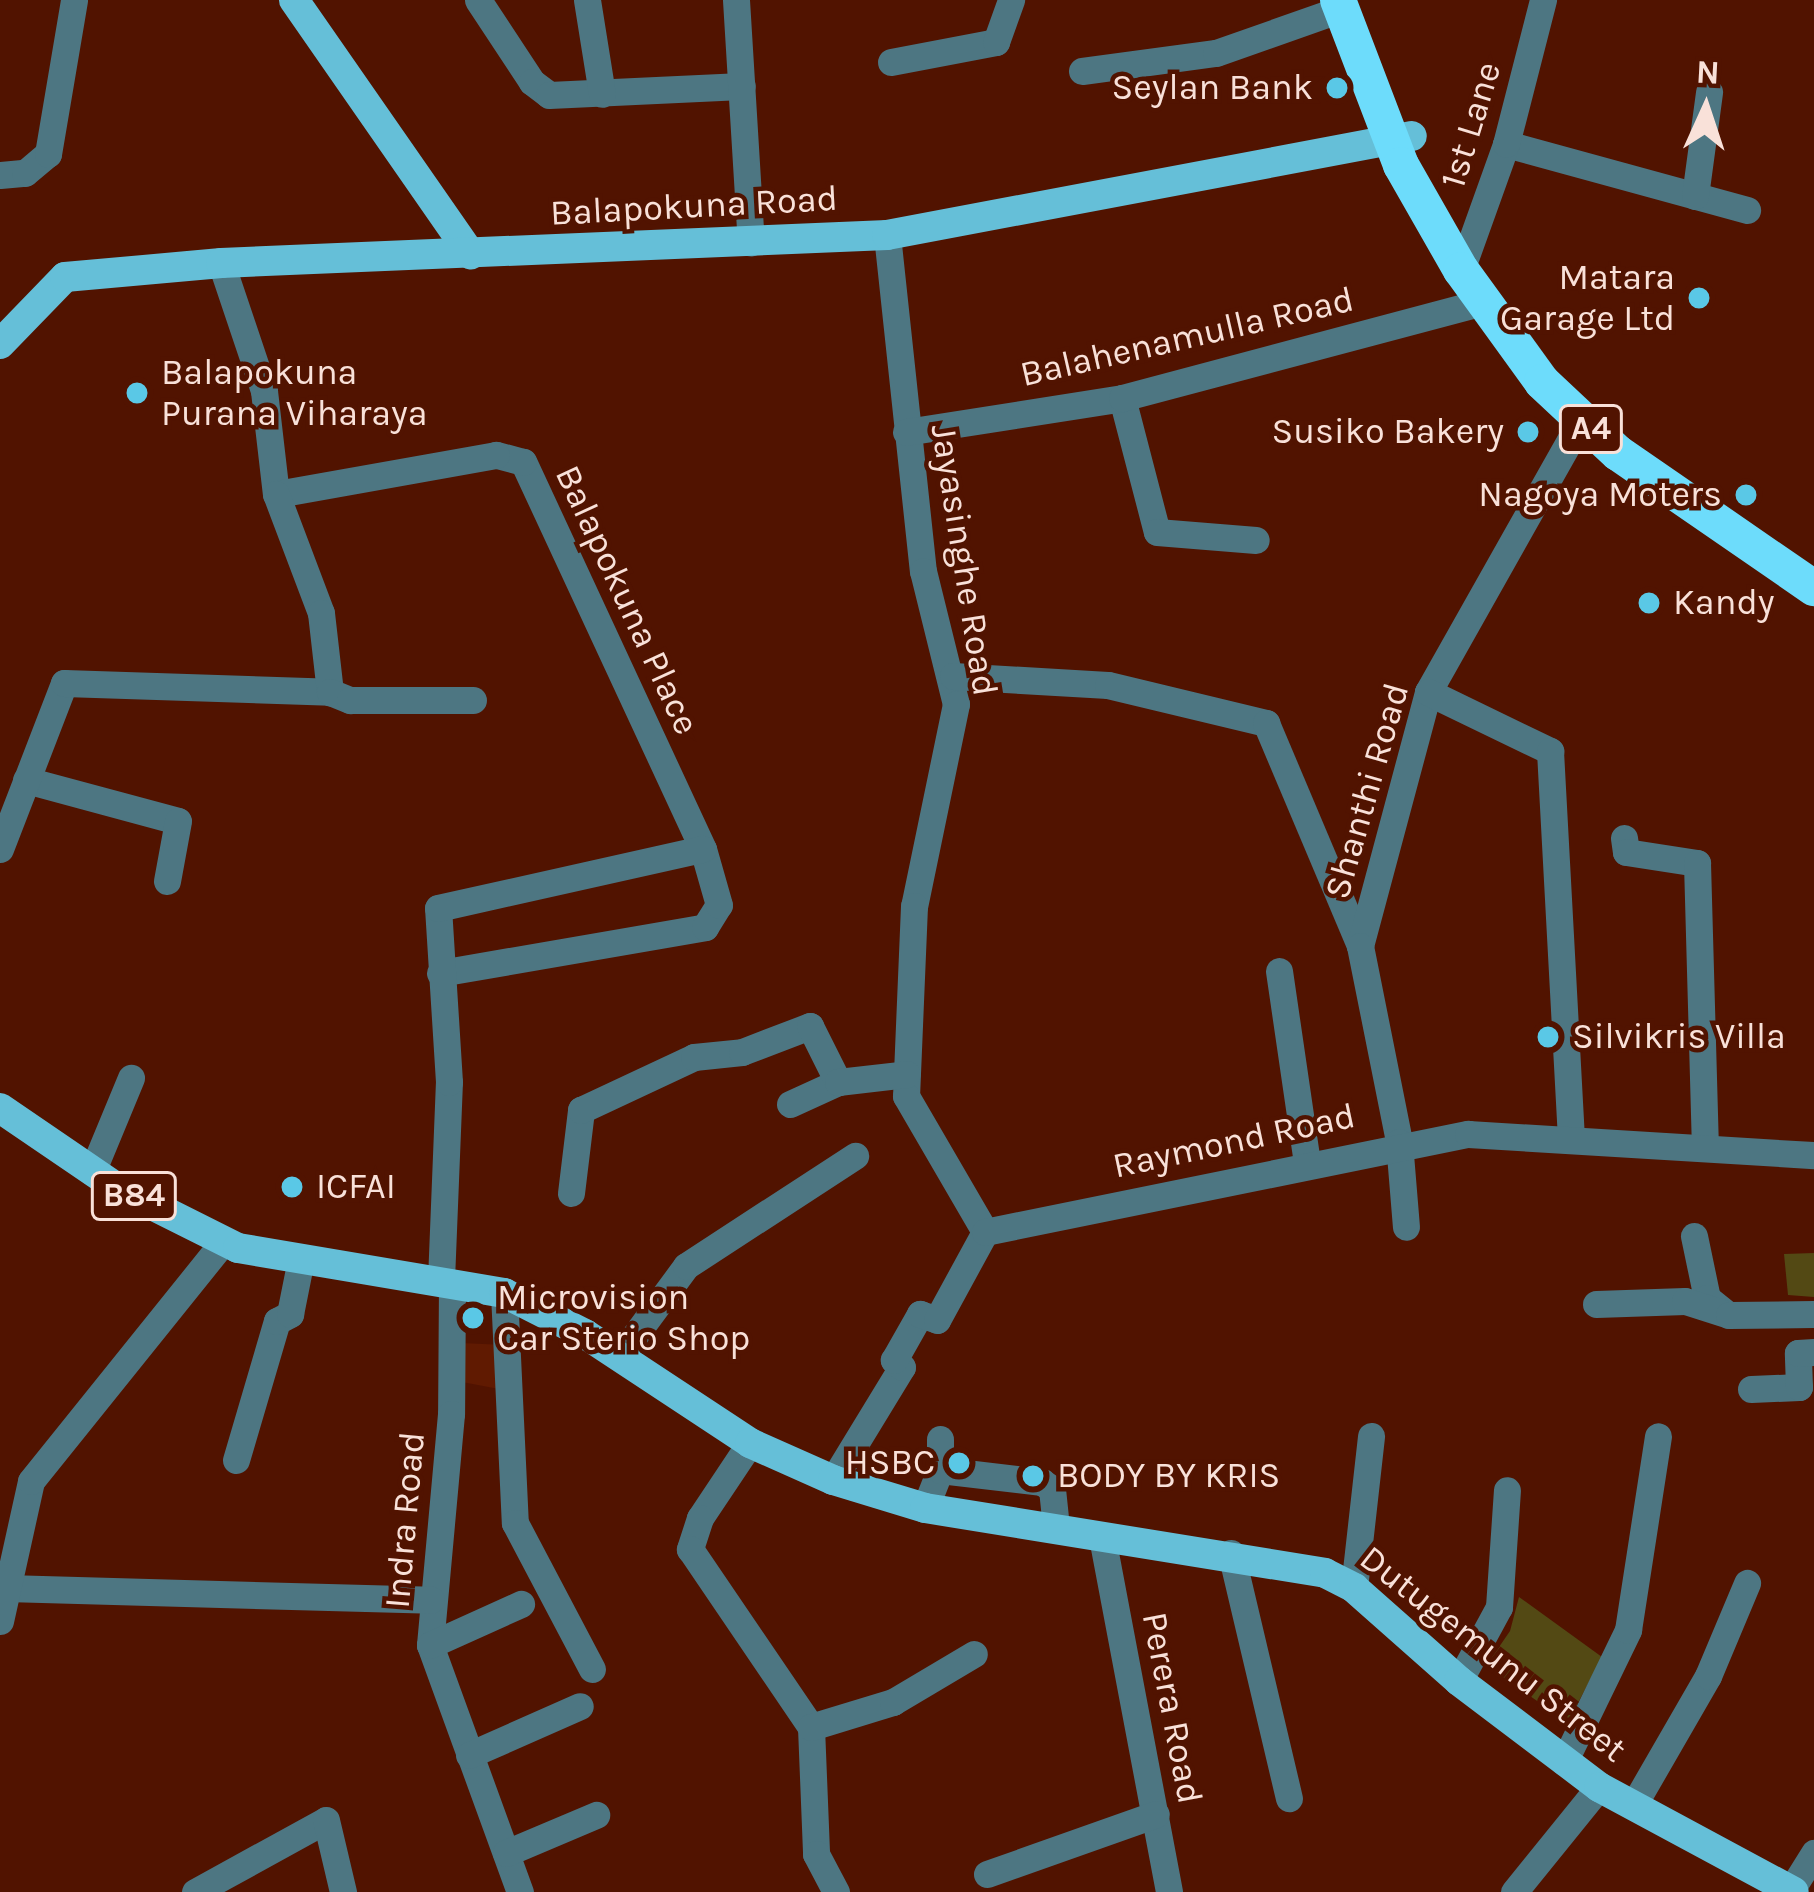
<!DOCTYPE html>
<html>
<head>
<meta charset="utf-8">
<style>
  body { margin:0 }
  #map { position:relative; width:1814px; height:1892px; overflow:hidden; background:#511300; font-family:Karla,sans-serif }
  div>[style] { position:absolute }
  .built>* { inset:0; background:#601a01 }
  .green>* { inset:0; background:#534914 }
  .minor>* { height:27px; margin:-13.5px; padding:0 13.5px; transform-origin:13.5px; border-radius:13.5px; background:#4d7682 }
  .major>* { height:30px; margin:-15px; padding:0 15px; transform-origin:15px; border-radius:15px; background:#65bfd8 }
  .highway>* { height:36px; margin:-18px; padding:0 18px; transform-origin:18px; border-radius:18px; background:#6ddcfb }
  .dots>* { width:33px; height:33px; translate:-50% -50%; box-sizing:border-box; border:6px solid #511300; border-radius:50% }
  span { translate:-50% -50%; white-space:nowrap; text-align:center; line-height:1.15; -webkit-text-stroke:9px #511300; paint-order:stroke }
  .shield-label span { padding:3px 9px; background:#511300; border:3px solid; border-radius:9px; -webkit-text-stroke-width:0 }
  .shield-label { font-size:33px; color:#f9e1d9; font-weight:700 }
  .poi-label { font-size:36px; color:#f9e1d9 }
  .right { translate:-100% -50%; text-align:right }
  .left { translate:0 -50%; text-align:left }
  .street-label { font-size:36px; color:#f9e1d9 }
  .north { position:absolute; left:1646px; top:48px; width:120px; height:120px; -webkit-text-stroke:9px #511300; paint-order:stroke; rotate:3deg; font-size:33px; font-weight:700; line-height:48px; text-align:center; color:#f9e1d9 }
  .north::after { content:''; display:block; margin:auto; width:42px; height:54px; background:#f9e1d9; clip-path:polygon(50% 0,100% 100%,50% 72%,0 100%) }
</style>
</head>
<body>
<div id="map">
  <div class="built">
    <i style="clip-path:polygon(461px 1343px,505px 1345px,499px 1389px,462px 1382px)"></i>
  </div>
  <div class="green">
    <i style="clip-path:polygon(1814px 1253px,1814px 1297px,1788px 1295px,1784px 1254px)"></i>
    <i style="clip-path:polygon(1519px 1597px,1602px 1657px,1568px 1722px,1486px 1666px,1510px 1631px)"></i>
  </div>
  <div class="minor">
    <i style="left:478px;top:0;width:98px;rotate:56.6deg"></i>
    <i style="left:532px;top:82px;width:21px;rotate:37deg"></i>
    <i style="left:549px;top:95px;width:193px;rotate:-2.7deg"></i>
    <i style="left:587px;top:0;width:95px;rotate:80.9deg"></i>
    <i style="left:736px;top:0;width:243px;rotate:86.5deg"></i>
    <i style="left:891px;top:62px;width:107px;rotate:-10.8deg"></i>
    <i style="left:996px;top:42px;width:45px;rotate:-70.3deg"></i>
    <i style="left:1082px;top:71px;width:135px;rotate:-7.7deg"></i>
    <i style="left:1216px;top:53px;width:133px;rotate:-19.4deg"></i>
    <i style="left:1506px;top:144px;width:250px;rotate:15.3deg"></i>
    <i style="left:0;top:175px;width:25px;rotate:-5deg"></i>
    <i style="left:25px;top:173px;width:30px;rotate:-40deg"></i>
    <i style="left:48px;top:154px;width:156px;rotate:-80.4deg"></i>
    <i style="left:1695px;top:196px;width:105px;rotate:-82.3deg"></i>
    <i style="left:887px;top:235px;width:338px;rotate:83.9deg"></i>
    <i style="left:923px;top:571px;width:137px;rotate:76.1deg"></i>
    <i style="left:956px;top:704px;width:206px;rotate:101.7deg"></i>
    <i style="left:914px;top:906px;width:190px;rotate:92.4deg"></i>
    <i style="left:906px;top:1096px;width:157px;rotate:59.8deg"></i>
    <i style="left:221px;top:263px;width:135px;rotate:71.4deg"></i>
    <i style="left:264px;top:391px;width:104px;rotate:83.4deg"></i>
    <i style="left:1461px;top:270px;width:134px;rotate:-70.3deg"></i>
    <i style="left:1506px;top:144px;width:149px;rotate:-75.6deg"></i>
    <i style="left:1122px;top:398px;width:138px;rotate:75.4deg"></i>
    <i style="left:1157px;top:532px;width:99px;rotate:4.6deg"></i>
    <i style="left:906px;top:432px;width:219px;rotate:-8.9deg"></i>
    <i style="left:1122px;top:398px;width:373px;rotate:-14.9deg"></i>
    <i style="left:953px;top:676px;width:155px;rotate:3.3deg"></i>
    <i style="left:1108px;top:685px;width:163px;rotate:13.5deg"></i>
    <i style="left:1266px;top:723px;width:242px;rotate:67.1deg"></i>
    <i style="left:1360px;top:946px;width:263px;rotate:-75deg"></i>
    <i style="left:1428px;top:692px;width:311px;rotate:-60.6deg"></i>
    <i style="left:1428px;top:692px;width:136px;rotate:25.8deg"></i>
    <i style="left:1550px;top:751px;width:387px;rotate:86.9deg"></i>
    <i style="left:26px;top:780px;width:157px;rotate:15.1deg"></i>
    <i style="left:178px;top:821px;width:61px;rotate:100.4deg"></i>
    <i style="left:1624px;top:838px;width:14px;rotate:82deg"></i>
    <i style="left:1626px;top:852px;width:72px;rotate:8.8deg"></i>
    <i style="left:1697px;top:863px;width:285px;rotate:88.4deg"></i>
    <i style="left:0;top:849px;width:178px;rotate:-68.9deg"></i>
    <i style="left:64px;top:683px;width:266px;rotate:1.9deg"></i>
    <i style="left:1360px;top:946px;width:200px;rotate:78.7deg"></i>
    <i style="left:1399px;top:1142px;width:85px;rotate:85.3deg"></i>
    <i style="left:1279px;top:971px;width:193px;rotate:81.7deg"></i>
    <i style="left:440px;top:973px;width:269px;rotate:-9.8deg"></i>
    <i style="left:705px;top:927px;width:26px;rotate:-58deg"></i>
    <i style="left:719px;top:905px;width:58px;rotate:-105.9deg"></i>
    <i style="left:703px;top:849px;width:427px;rotate:-114.9deg"></i>
    <i style="left:523px;top:462px;width:28px;rotate:-165deg"></i>
    <i style="left:496px;top:455px;width:223px;rotate:169.9deg"></i>
    <i style="left:276px;top:494px;width:127px;rotate:69.3deg"></i>
    <i style="left:321px;top:613px;width:80px;rotate:83.5deg"></i>
    <i style="left:330px;top:692px;width:22px;rotate:22deg"></i>
    <i style="left:350px;top:700px;width:123px"></i>
    <i style="left:790px;top:1104px;width:53px;rotate:-24.6deg"></i>
    <i style="left:92px;top:1172px;width:102px;rotate:-67.5deg"></i>
    <i style="left:571px;top:1193px;width:84px;rotate:-83.1deg"></i>
    <i style="left:581px;top:1110px;width:125px;rotate:-25.1deg"></i>
    <i style="left:694px;top:1057px;width:48px;rotate:-5.9deg"></i>
    <i style="left:742px;top:1052px;width:73px;rotate:-20.9deg"></i>
    <i style="left:810px;top:1026px;width:63px;rotate:63.4deg"></i>
    <i style="left:838px;top:1082px;width:69px;rotate:-6.6deg"></i>
    <i style="left:1694px;top:1236px;width:63px;rotate:78.2deg"></i>
    <i style="left:1707px;top:1298px;width:22px;rotate:39deg"></i>
    <i style="left:441px;top:1280px;width:198px;rotate:-87.7deg"></i>
    <i style="left:449px;top:1082px;width:174px;rotate:-93.6deg"></i>
    <i style="left:438px;top:908px;width:271px;rotate:-12.6deg"></i>
    <i style="left:452px;top:1283px;width:131px;rotate:90.4deg"></i>
    <i style="left:451px;top:1414px;width:232px;rotate:95.2deg"></i>
    <i style="left:430px;top:1645px;width:263px;rotate:70deg"></i>
    <i style="left:504px;top:1293px;width:230px;rotate:87.3deg"></i>
    <i style="left:515px;top:1523px;width:165px;rotate:62.2deg"></i>
    <i style="left:1596px;top:1304px;width:89px;rotate:-1.9deg"></i>
    <i style="left:1685px;top:1301px;width:46px;rotate:17.7deg"></i>
    <i style="left:1729px;top:1315px;width:85px;rotate:-0.7deg"></i>
    <i style="left:619px;top:1357px;width:113px;rotate:-53.6deg"></i>
    <i style="left:686px;top:1266px;width:202px;rotate:-33.1deg"></i>
    <i style="left:1751px;top:1389px;width:48px;rotate:-2.4deg"></i>
    <i style="left:1799px;top:1387px;width:34px;rotate:-92deg"></i>
    <i style="left:1798px;top:1353px;width:16px;rotate:-4deg"></i>
    <i style="left:750px;top:1443px;width:90px;rotate:123.7deg"></i>
    <i style="left:700px;top:1518px;width:33px;rotate:108deg"></i>
    <i style="left:690px;top:1549px;width:215px;rotate:55.8deg"></i>
    <i style="left:811px;top:1727px;width:127px;rotate:87.7deg"></i>
    <i style="left:816px;top:1854px;width:43px;rotate:62.2deg"></i>
    <i style="left:236px;top:1460px;width:145px;rotate:-73.6deg"></i>
    <i style="left:277px;top:1321px;width:15px;rotate:-28deg"></i>
    <i style="left:290px;top:1314px;width:56px;rotate:-78.7deg"></i>
    <i style="left:940px;top:1470px;width:103px;rotate:6.7deg"></i>
    <i style="left:1042px;top:1482px;width:12px;rotate:35deg"></i>
    <i style="left:1052px;top:1489px;width:38px;rotate:84deg"></i>
    <i style="left:833px;top:1480px;width:132px;rotate:-58.6deg"></i>
    <i style="left:902px;top:1367px;width:11px;rotate:-139deg"></i>
    <i style="left:894px;top:1360px;width:53px;rotate:-60.5deg"></i>
    <i style="left:920px;top:1314px;width:18px;rotate:19deg"></i>
    <i style="left:937px;top:1320px;width:100px;rotate:-61.4deg"></i>
    <i style="left:985px;top:1232px;width:493px;rotate:-11.5deg"></i>
    <i style="left:1468px;top:1134px;width:347px;rotate:3.5deg"></i>
    <i style="left:925px;top:1508px;width:41px;rotate:-68.5deg"></i>
    <i style="left:940px;top:1470px;width:31px;rotate:-90deg"></i>
    <i style="left:1102px;top:1537px;width:361px;rotate:79.3deg"></i>
    <i style="left:1231px;top:1553px;width:252px;rotate:76.7deg"></i>
    <i style="left:6px;top:1588px;width:425px;rotate:1.6deg"></i>
    <i style="left:1354px;top:1588px;width:153px;rotate:-83.6deg"></i>
    <i style="left:0;top:1621px;width:143px;rotate:-77.5deg"></i>
    <i style="left:31px;top:1481px;width:307px;rotate:-51.2deg"></i>
    <i style="left:430px;top:1645px;width:100px;rotate:-24.3deg"></i>
    <i style="left:1459px;top:1681px;width:84px;rotate:-61.6deg"></i>
    <i style="left:1499px;top:1607px;width:117px;rotate:-86.1deg"></i>
    <i style="left:811px;top:1727px;width:86px;rotate:-17deg"></i>
    <i style="left:893px;top:1702px;width:94px;rotate:-30.7deg"></i>
    <i style="left:469px;top:1755px;width:121px;rotate:-23.8deg"></i>
    <i style="left:1564px;top:1762px;width:147px;rotate:-64.1deg"></i>
    <i style="left:1628px;top:1630px;width:196px;rotate:-81.2deg"></i>
    <i style="left:1633px;top:1806px;width:150px;rotate:-60deg"></i>
    <i style="left:1708px;top:1676px;width:101px;rotate:-67.2deg"></i>
    <i style="left:506px;top:1853px;width:98px;rotate:-22.9deg"></i>
    <i style="left:987px;top:1874px;width:179px;rotate:-19.5deg"></i>
    <i style="left:1791px;top:1890px;width:44px;rotate:-58.1deg"></i>
    <i style="left:195px;top:1892px;width:149px;rotate:-28.8deg"></i>
    <i style="left:326px;top:1820px;width:74px;rotate:76.7deg"></i>
    <i style="left:1514px;top:1892px;width:135px;rotate:-51deg"></i>
  </div>
  <div class="major">
    <i style="left:294px;top:0;width:310px;rotate:55.2deg"></i>
    <i style="left:0;top:344px;width:93px;rotate:-45.9deg"></i>
    <i style="left:65px;top:277px;width:157px;rotate:-5.1deg"></i>
    <i style="left:221px;top:263px;width:667px;rotate:-2.41deg"></i>
    <i style="left:887px;top:235px;width:534px;rotate:-10.68deg"></i>
    <i style="left:0;top:1108px;width:140px;rotate:34.3deg"></i>
    <i style="left:116px;top:1187px;width:136px;rotate:26.6deg"></i>
    <i style="left:238px;top:1248px;width:270px;rotate:9.6deg"></i>
    <i style="left:504px;top:1293px;width:91px;rotate:26.8deg"></i>
    <i style="left:585px;top:1334px;width:198px;rotate:33.4deg"></i>
    <i style="left:750px;top:1443px;width:91px;rotate:24deg"></i>
    <i style="left:833px;top:1480px;width:96px;rotate:16.9deg"></i>
    <i style="left:925px;top:1508px;width:405px;rotate:9.2deg"></i>
    <i style="left:1325px;top:1573px;width:33px;rotate:27deg"></i>
    <i style="left:1354px;top:1588px;width:140px;rotate:41.5deg"></i>
    <i style="left:1459px;top:1681px;width:176px;rotate:37.1deg"></i>
    <i style="left:1599px;top:1787px;width:221px;rotate:28.3deg"></i>
  </div>
  <div class="highway">
    <i style="left:1338px;top:0;width:177px;rotate:69.1deg"></i>
    <i style="left:1401px;top:165px;width:121px;rotate:60.3deg"></i>
    <i style="left:1461px;top:270px;width:138px;rotate:54.1deg"></i>
    <i style="left:1542px;top:382px;width:104px;rotate:43.1deg"></i>
    <i style="left:1618px;top:453px;width:238px;rotate:34.6deg"></i>
  </div>
  <div class="dots">
    <i style="left:1337px;top:88px;background:#5ac8e6"></i>
    <i style="left:1699px;top:298px;background:#5ac8e6"></i>
    <i style="left:137px;top:393px;background:#5ac8e6"></i>
    <i style="left:1528px;top:432px;background:#5ac8e6"></i>
    <i style="left:1746px;top:495px;background:#5ac8e6"></i>
    <i style="left:1649px;top:603px;background:#5ac8e6"></i>
    <i style="left:1548px;top:1037px;background:#5ac8e6"></i>
    <i style="left:292px;top:1187px;background:#5ac8e6"></i>
    <i style="left:473px;top:1318px;background:#5ac8e6"></i>
    <i style="left:959px;top:1463px;background:#5ac8e6"></i>
    <i style="left:1033px;top:1476px;background:#5ac8e6"></i>
  </div>
  <div class="shield-label">
    <span style="left:1591px;top:429px">A4</span>
    <span style="left:134px;top:1196px">B84</span>
  </div>
  <div class="poi-label">
    <span class="right" style="left:1313px;top:88px">Seylan Bank</span>
    <span class="right" style="left:1675px;top:298px">Matara<br>Garage Ltd</span>
    <span class="left" style="left:161px;top:393px">Balapokuna<br>Purana Viharaya</span>
    <span class="right" style="left:1504px;top:432px">Susiko Bakery</span>
    <span class="right" style="left:1722px;top:495px">Nagoya Moters</span>
    <span class="left" style="left:1673px;top:603px">Kandy</span>
    <span class="left" style="left:1572px;top:1037px">Silvikris Villa</span>
    <span class="left" style="left:316px;top:1187px">ICFAI</span>
    <span class="left" style="left:497px;top:1318px">Microvision<br>Car Sterio Shop</span>
    <span class="right" style="left:935px;top:1463px">HSBC</span>
    <span class="left" style="left:1057px;top:1476px">BODY BY KRIS</span>
  </div>
  <div class="street-label">
    <span style="left:1471px;top:125px;rotate:-73deg">1st Lane</span>
    <span style="left:694px;top:206px;rotate:-3deg">Balapokuna Road</span>
    <span style="left:1187px;top:337px;rotate:-13deg">Balahenamulla Road</span>
    <span style="left:964px;top:560px;rotate:81deg">Jayasinghe Road</span>
    <span style="left:627px;top:600px;rotate:65deg">Balapokuna Place</span>
    <span style="left:1367px;top:791px;rotate:-74deg">Shanthi Road</span>
    <span style="left:1234px;top:1141px;rotate:-12deg">Raymond Road</span>
    <span style="left:405px;top:1520px;rotate:-85deg">Indra Road</span>
    <span style="left:1493px;top:1654px;rotate:38deg">Dutugemunu Street</span>
    <span style="left:1172px;top:1708px;rotate:79deg">Perera Road</span>
  </div>
  <div class="north">N</div>
</div>
</body>
</html>
